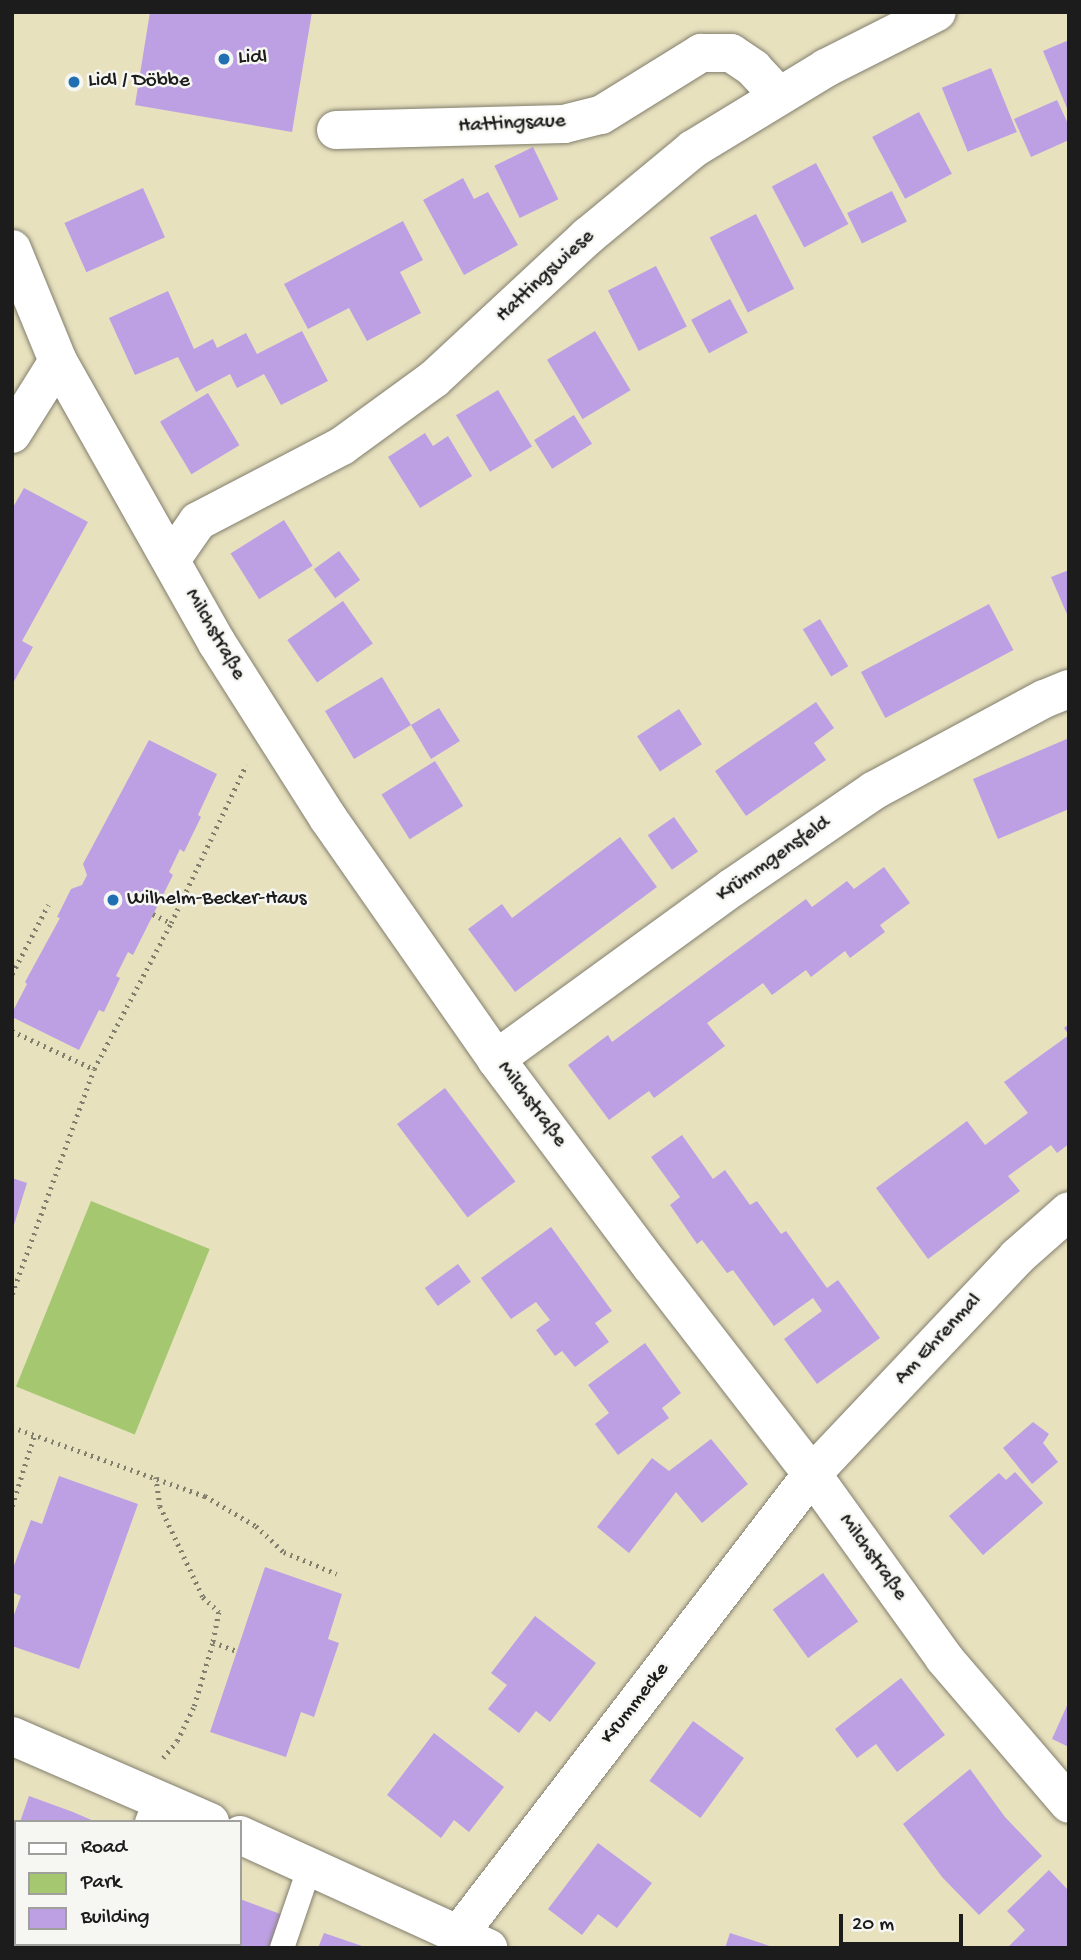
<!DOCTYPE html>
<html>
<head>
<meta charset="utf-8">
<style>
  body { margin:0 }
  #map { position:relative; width:1081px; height:1960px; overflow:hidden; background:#e7e1be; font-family:"Gochi Hand",sans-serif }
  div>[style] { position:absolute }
  .green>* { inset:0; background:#a4c770; transform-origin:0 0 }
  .building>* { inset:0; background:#bda0e4; transform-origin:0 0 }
  .path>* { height:4.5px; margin-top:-2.25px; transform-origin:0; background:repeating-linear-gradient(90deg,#827e6d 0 2px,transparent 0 7px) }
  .roads { filter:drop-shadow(0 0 2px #827e6d) drop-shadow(0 0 2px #827e6d) }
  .lane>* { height:24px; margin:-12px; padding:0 12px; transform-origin:12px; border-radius:12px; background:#fff }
  .street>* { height:38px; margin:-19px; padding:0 19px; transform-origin:19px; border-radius:19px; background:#fff }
  .dots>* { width:19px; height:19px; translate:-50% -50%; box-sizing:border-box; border:4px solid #f6f6f2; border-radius:50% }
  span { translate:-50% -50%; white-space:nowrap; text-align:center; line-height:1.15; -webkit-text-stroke:5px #f6f6f2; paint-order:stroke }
  .poi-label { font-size:21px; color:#1c1c1c }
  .left { translate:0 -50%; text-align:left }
  .street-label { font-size:21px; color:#1c1c1c }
  .frame { position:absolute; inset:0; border:14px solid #1c1c1c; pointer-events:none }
  .legend { position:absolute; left:14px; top:1820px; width:228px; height:126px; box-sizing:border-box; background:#f6f6f2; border:2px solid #9f9f9c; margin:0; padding:9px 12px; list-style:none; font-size:21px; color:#1c1c1c }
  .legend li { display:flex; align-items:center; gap:14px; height:35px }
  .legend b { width:35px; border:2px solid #9f9f9c }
  .scale { position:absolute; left:839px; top:1914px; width:124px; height:32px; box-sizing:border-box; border:4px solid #1c1c1c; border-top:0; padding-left:9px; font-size:21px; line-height:24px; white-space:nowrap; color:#1c1c1c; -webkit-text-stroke:5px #f6f6f2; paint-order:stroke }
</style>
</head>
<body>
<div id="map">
  <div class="green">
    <i style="left:91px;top:1201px;width:128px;height:200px;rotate:22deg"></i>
  </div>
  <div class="building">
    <i style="clip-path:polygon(150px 12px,312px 12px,292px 132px,135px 105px)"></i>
    <i style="clip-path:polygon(1069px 40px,1069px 113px,1043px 51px)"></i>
    <i style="left:991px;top:68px;width:69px;height:53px;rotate:68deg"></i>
    <i style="clip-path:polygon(1057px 100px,1069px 126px,1069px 140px,1031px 157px,1014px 119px)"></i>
    <i style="left:919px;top:112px;width:70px;height:53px;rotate:62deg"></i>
    <i style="left:533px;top:147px;width:58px;height:43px;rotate:64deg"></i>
    <i style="left:816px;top:163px;width:69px;height:50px;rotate:62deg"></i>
    <i style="clip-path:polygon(463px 178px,474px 199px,488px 192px,518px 245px,464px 275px,423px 200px)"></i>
    <i style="left:143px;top:188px;width:54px;height:86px;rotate:66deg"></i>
    <i style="left:892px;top:191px;width:34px;height:50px;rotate:64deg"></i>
    <i style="left:756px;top:214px;width:84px;height:52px;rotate:63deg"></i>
    <i style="clip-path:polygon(403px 221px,423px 260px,400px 272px,421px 313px,367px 341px,349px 308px,308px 329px,284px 284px)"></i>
    <i style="left:656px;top:266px;width:68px;height:54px;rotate:63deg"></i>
    <i style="clip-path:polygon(168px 291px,194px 349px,213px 339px,217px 348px,246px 333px,257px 354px,302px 331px,328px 381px,281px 405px,264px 374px,237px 388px,230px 374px,196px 392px,178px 357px,135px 375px,109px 318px)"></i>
    <i style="left:730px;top:299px;width:38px;height:44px;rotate:62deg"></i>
    <i style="left:595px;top:331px;width:69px;height:56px;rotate:59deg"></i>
    <i style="left:498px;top:390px;width:66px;height:49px;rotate:59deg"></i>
    <i style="left:208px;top:393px;width:61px;height:56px;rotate:59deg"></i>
    <i style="left:574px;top:415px;width:34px;height:47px;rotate:58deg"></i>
    <i style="clip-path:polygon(425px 433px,433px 446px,448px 436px,472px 476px,420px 508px,388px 457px)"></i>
    <i style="clip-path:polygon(24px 488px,88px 522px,22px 641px,33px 647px,12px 685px,12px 509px)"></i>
    <i style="left:284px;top:520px;width:54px;height:63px;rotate:58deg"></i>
    <i style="left:339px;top:551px;width:36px;height:31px;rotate:54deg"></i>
    <i style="clip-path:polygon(1069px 570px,1069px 619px,1051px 577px)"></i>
    <i style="left:343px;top:601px;width:52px;height:68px;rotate:55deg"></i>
    <i style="left:989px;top:604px;width:52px;height:145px;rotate:62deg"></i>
    <i style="left:820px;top:619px;width:55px;height:20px;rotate:59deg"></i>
    <i style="clip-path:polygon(382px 677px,411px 725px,439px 708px,460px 741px,431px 759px,411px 725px,354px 759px,325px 711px)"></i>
    <i style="clip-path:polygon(816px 702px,834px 728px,814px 743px,826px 760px,746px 816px,715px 771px)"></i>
    <i style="left:679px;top:709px;width:42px;height:50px;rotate:57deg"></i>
    <i style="clip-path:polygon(1069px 738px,1069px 809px,998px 839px,973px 779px)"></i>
    <i style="clip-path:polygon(149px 740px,217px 774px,198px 815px,201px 817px,184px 852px,180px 849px,169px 872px,173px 875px,133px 955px,128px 952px,116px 976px,120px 978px,104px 1012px,99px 1010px,79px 1050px,12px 1017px,12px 1013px,27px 984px,25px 982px,60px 918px,57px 917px,71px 889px,82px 885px,87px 875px,83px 864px)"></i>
    <i style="left:435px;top:761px;width:53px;height:63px;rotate:58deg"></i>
    <i style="left:674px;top:817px;width:42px;height:32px;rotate:55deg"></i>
    <i style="clip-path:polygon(620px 837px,657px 887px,515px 992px,468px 929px,502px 904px,512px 918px)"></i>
    <i style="clip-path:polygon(884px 867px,910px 903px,880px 925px,885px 932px,850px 958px,845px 951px,811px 977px,806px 970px,772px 995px,763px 983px,707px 1023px,725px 1046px,654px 1098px,649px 1091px,609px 1120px,568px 1065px,608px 1035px,612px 1042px,806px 899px,812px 907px,847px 881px,854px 889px)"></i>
    <i style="clip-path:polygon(1069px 1024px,1069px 1144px,1057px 1153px,1051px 1145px,1008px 1176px,1020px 1191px,928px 1259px,876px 1188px,967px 1121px,985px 1145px,1028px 1113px,1004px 1082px,1069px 1035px,1064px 1028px)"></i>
    <i style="left:445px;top:1088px;width:117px;height:60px;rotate:53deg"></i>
    <i style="clip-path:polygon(682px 1135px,713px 1179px,725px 1170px,750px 1205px,757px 1201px,781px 1234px,786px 1231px,827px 1288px,838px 1280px,880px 1338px,817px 1384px,784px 1339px,822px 1311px,813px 1298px,774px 1326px,733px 1270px,727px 1273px,702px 1240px,697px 1244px,670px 1205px,680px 1197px,651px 1157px)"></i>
    <i style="clip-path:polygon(12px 1178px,27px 1183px,13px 1228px,12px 1227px)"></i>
    <i style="clip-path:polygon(551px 1227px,612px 1311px,595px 1323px,609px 1342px,575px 1367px,562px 1351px,555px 1356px,536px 1330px,550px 1320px,536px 1302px,511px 1319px,481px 1278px)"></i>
    <i style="left:458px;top:1264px;width:22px;height:41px;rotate:54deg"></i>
    <i style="clip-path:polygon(645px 1343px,681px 1393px,662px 1408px,669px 1418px,618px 1455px,595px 1424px,609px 1413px,588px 1385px)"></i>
    <i style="clip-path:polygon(1033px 1422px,1049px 1434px,1043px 1443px,1058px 1462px,1032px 1484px,1003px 1448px)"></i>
    <i style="clip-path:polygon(711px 1439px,748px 1484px,702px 1523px,676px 1492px,629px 1553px,597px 1527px,652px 1458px,669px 1471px)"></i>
    <i style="clip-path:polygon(1015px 1472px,1043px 1503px,983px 1555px,949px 1516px,999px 1473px,1006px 1480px)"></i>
    <i style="clip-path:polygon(59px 1476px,138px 1504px,79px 1669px,12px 1646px,12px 1620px,21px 1596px,12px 1592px,12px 1571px,31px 1520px,42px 1524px)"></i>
    <i style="clip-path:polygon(265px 1567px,342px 1594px,328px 1639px,339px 1643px,314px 1717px,301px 1712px,286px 1757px,210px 1732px)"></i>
    <i style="left:823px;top:1573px;width:60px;height:62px;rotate:54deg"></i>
    <i style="clip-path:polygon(535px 1616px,596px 1663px,550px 1722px,536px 1711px,519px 1733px,488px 1709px,507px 1685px,491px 1673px)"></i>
    <i style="clip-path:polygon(901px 1678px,945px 1735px,897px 1772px,876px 1744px,857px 1758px,835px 1729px)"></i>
    <i style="clip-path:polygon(1069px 1701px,1069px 1747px,1052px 1739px)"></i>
    <i style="left:693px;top:1721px;width:63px;height:74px;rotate:36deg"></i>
    <i style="clip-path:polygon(434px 1733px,504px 1787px,469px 1832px,454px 1820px,441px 1838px,387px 1795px)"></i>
    <i style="clip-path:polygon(970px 1769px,1005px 1817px,1042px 1856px,979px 1915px,942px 1877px,903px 1824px)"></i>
    <i style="clip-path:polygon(29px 1796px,73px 1812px,96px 1822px,20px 1822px)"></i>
    <i style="left:12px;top:1831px;width:4px;height:39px;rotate:14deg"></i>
    <i style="clip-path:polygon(598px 1843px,652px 1883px,617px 1928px,598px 1914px,582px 1935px,548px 1909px)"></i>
    <i style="clip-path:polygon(1049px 1870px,1069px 1891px,1069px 1948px,1011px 1948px,1009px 1946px,1025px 1930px,1007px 1911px)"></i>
    <i style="clip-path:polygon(240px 1899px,283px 1915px,271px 1948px,119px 1948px,120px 1944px,240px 1944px)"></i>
    <i style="clip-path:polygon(324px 1933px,365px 1947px,365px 1948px,318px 1948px)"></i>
    <i style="clip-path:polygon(730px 1933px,773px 1947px,773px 1948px,725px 1948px)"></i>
  </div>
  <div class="path">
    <i style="left:153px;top:914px;width:20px;rotate:27deg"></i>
    <i style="left:12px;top:974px;width:78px;rotate:-62.4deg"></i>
    <i style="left:12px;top:1031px;width:90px;rotate:24.9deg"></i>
    <i style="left:94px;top:1069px;width:165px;rotate:-62.2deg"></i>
    <i style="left:171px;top:923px;width:175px;rotate:-64.6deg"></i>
    <i style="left:12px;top:1294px;width:239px;rotate:-70deg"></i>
    <i style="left:12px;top:1427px;width:205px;rotate:19.7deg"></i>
    <i style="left:205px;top:1496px;width:59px;rotate:30.5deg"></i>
    <i style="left:256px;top:1526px;width:38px;rotate:43deg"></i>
    <i style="left:284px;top:1552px;width:57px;rotate:22.5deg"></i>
    <i style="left:156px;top:1477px;width:29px;rotate:82deg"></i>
    <i style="left:160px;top:1506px;width:101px;rotate:64.7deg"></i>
    <i style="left:203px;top:1597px;width:22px;rotate:43deg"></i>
    <i style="left:219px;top:1612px;width:31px;rotate:101deg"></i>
    <i style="left:213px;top:1642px;width:25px;rotate:21deg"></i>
    <i style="left:12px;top:1506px;width:73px;rotate:-72.6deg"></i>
    <i style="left:163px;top:1758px;width:22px;rotate:-51deg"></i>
    <i style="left:177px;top:1741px;width:39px;rotate:-64deg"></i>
    <i style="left:194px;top:1706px;width:67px;rotate:-73.5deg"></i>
  </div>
  <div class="roads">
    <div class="lane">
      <i style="left:147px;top:1822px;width:26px;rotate:-69deg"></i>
      <i style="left:103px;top:1948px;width:4px;rotate:-76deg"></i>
      <i style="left:282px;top:1948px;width:87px;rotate:-71.1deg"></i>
    </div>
    <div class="street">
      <i style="left:336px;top:130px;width:228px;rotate:-1.5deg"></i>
      <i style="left:564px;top:124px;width:38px;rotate:-14deg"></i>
      <i style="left:601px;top:115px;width:118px;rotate:-31.8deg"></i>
      <i style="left:701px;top:53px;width:30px"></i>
      <i style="left:731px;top:53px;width:27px;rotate:34deg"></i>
      <i style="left:753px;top:68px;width:38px;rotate:47deg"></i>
      <i style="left:12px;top:249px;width:121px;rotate:67.7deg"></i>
      <i style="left:58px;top:361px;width:324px;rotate:60.6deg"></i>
      <i style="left:217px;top:643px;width:207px;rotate:57.6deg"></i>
      <i style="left:328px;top:818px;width:294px;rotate:55.1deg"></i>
      <i style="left:496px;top:1059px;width:259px;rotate:53.2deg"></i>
      <i style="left:651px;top:1266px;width:263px;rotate:52.3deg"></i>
      <i style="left:812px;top:1474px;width:226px;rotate:54.3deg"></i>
      <i style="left:944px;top:1658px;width:192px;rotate:49.4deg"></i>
      <i style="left:12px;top:434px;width:86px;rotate:-57.8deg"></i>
      <i style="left:171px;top:560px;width:47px;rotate:-55.3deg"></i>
      <i style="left:198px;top:521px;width:162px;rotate:-27.5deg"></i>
      <i style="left:342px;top:446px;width:114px;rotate:-36.1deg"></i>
      <i style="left:434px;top:379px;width:210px;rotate:-42.9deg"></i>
      <i style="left:588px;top:236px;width:136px;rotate:-39.6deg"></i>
      <i style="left:693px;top:149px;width:156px;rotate:-31.3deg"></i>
      <i style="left:826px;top:68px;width:124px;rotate:-26.8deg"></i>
      <i style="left:496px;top:1059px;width:293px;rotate:-36deg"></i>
      <i style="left:733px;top:887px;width:170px;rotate:-34.4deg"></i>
      <i style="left:873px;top:791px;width:194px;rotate:-28.3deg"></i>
      <i style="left:1044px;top:699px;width:27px;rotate:-22deg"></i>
      <i style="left:12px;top:1736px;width:216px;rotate:23.5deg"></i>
      <i style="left:240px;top:1835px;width:273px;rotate:24.5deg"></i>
      <i style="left:459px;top:1934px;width:580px;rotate:-52.5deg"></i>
      <i style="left:812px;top:1474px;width:299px;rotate:-46.6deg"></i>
      <i style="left:1017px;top:1257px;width:69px;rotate:-41.5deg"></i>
    </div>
  </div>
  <div class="dots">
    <i style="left:224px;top:59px;background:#1f6fb2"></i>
    <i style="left:74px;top:82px;background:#1f6fb2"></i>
    <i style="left:113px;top:900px;background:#1f6fb2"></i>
  </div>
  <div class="poi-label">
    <span class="left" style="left:238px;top:59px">Lidl</span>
    <span class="left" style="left:88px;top:82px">Lidl / Döbbe</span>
    <span class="left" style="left:127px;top:900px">Wilhelm-Becker-Haus</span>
  </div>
  <div class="street-label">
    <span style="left:512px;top:125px;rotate:-3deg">Hattingsaue</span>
    <span style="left:546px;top:277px;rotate:-43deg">Hattingswiese</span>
    <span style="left:214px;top:635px;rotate:60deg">Milchstraße</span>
    <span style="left:774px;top:860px;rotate:-35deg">Krümmgensfeld</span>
    <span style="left:531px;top:1105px;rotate:53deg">Milchstraße</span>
    <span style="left:939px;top:1340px;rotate:-47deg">Am Ehrenmal</span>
    <span style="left:872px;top:1558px;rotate:54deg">Milchstraße</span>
    <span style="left:636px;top:1704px;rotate:-52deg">Krummecke</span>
  </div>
  <div class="frame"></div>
  <ul class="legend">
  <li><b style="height:9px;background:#fff"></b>Road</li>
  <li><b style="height:19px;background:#a4c770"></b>Park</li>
  <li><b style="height:19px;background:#bda0e4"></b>Building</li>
  </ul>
  <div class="scale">20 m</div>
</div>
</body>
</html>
